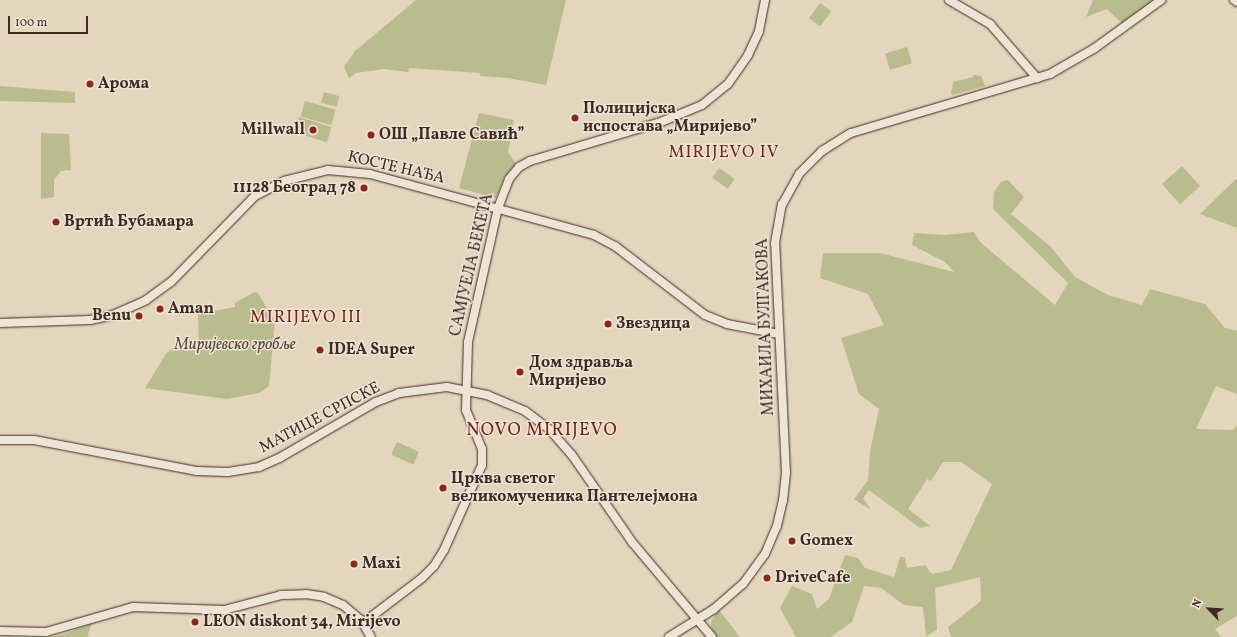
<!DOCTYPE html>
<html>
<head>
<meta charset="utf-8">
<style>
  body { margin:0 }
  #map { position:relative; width:1237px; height:637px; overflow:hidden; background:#e3d6bd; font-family:Vollkorn,serif }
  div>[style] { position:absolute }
  .green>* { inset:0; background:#b9bc8d; transform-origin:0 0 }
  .roads { filter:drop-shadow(0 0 1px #402a21) drop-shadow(0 0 1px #402a21) }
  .secondary>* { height:8px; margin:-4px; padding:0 4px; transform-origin:4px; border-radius:4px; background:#ede4d4 }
  .dots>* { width:11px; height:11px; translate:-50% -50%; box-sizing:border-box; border:2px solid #ede4d4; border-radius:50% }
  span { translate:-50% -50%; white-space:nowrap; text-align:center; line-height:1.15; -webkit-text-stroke:3px #ede4d4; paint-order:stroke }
  .poi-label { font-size:16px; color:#402a21; font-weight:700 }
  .left { translate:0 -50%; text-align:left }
  .right { translate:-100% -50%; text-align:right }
  .street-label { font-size:16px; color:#402a21 }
  .park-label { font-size:16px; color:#584737; font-style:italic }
  .neighbourhood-label { font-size:17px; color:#7a1f14; letter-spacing:1px }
  .quarter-label { font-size:18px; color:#7a1f14; letter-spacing:1px }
  .north { position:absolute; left:1189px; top:589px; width:40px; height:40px; -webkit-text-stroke:3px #ede4d4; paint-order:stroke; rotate:295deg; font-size:11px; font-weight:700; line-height:16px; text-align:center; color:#402a21 }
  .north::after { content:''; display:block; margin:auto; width:14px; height:18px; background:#402a21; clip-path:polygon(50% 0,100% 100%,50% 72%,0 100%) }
  .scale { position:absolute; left:8px; top:16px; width:80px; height:18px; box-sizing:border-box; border:2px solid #402a21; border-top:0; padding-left:5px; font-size:12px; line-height:14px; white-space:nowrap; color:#402a21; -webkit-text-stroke:3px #ede4d4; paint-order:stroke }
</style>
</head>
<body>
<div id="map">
  <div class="green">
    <i style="clip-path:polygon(416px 0,566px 0,546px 85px,508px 78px,480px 76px,480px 73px,409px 68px,408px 72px,384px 69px,356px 73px,349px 78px,344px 67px,355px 51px)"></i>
    <i style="clip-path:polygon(1093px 0,1160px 0,1126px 27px,1107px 9px,1086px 17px)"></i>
    <i style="left:820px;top:3px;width:14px;height:19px;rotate:36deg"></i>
    <i style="left:907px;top:47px;width:17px;height:23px;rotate:73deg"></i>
    <i style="clip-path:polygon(973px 75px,981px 76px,985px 86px,953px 95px,951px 93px,953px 82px,973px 77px)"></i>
    <i style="clip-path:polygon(0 86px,75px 92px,75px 103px,0 101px)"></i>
    <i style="left:324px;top:92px;width:16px;height:11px;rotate:15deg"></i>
    <i style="left:305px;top:101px;width:32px;height:16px;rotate:16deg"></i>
    <i style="clip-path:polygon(479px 113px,514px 120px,508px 152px,516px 164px,505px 176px,496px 198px,459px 188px)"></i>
    <i style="left:299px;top:117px;width:34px;height:16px;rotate:17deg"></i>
    <i style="clip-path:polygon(41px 133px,69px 134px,71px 170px,61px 171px,54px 180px,54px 197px,41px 199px)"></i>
    <i style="left:1182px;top:166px;width:27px;height:27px;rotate:48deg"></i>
    <i style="left:719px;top:168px;width:19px;height:12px;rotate:35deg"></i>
    <i style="clip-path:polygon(1237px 178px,1237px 228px,1200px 214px)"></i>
    <i style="clip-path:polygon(1008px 180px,1024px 197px,1011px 214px,1051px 247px,1075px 277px,1108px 295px,1142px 305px,1150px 289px,1205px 304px,1225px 328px,1237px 331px,1237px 394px,1216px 386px,1196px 429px,1233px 430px,1237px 425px,1237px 616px,1215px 629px,1221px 637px,951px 637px,948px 627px,981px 601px,980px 577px,935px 588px,937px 630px,926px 636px,923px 607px,904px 605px,881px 588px,864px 586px,852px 622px,831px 637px,796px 637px,780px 608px,792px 586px,812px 594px,817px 609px,829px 599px,845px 555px,858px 558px,865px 568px,894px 577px,900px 557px,905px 557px,907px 568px,925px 565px,932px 574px,951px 570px,992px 484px,961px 462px,943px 462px,931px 481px,927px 479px,908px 509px,930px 526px,920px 528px,869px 490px,863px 498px,871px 510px,854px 499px,868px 480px,870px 452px,879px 409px,859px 394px,841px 338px,884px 325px,868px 294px,820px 278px,823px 253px,880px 253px,954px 272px,945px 262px,912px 245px,914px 233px,946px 235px,974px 232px,980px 242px,1055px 305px,1068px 283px,993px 209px,994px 192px,1001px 182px)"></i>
    <i style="clip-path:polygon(254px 292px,258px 293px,275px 322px,269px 386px,259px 393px,227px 399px,145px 388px,166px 354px,174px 347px,199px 351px,198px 314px,235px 307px,235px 303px)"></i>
    <i style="left:397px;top:442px;width:24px;height:14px;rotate:24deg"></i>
    <i style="clip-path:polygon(719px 610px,740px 637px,716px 637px,711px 627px,711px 621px)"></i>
    <i style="clip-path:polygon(92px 623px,87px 637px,48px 637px,65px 634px)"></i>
  </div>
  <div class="roads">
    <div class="secondary">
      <i style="left:949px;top:0;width:48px;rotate:30.3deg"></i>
      <i style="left:990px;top:24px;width:72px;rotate:49deg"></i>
      <i style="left:1234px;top:0;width:4px;rotate:34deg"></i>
      <i style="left:0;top:323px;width:90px;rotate:-1.9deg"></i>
      <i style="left:90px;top:320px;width:24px;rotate:-12deg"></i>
      <i style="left:113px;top:315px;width:36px;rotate:-24deg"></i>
      <i style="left:146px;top:300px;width:31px;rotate:-36deg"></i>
      <i style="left:171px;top:282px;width:120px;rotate:-45.7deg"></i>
      <i style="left:255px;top:196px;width:33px;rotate:-27deg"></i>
      <i style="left:284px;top:181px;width:45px;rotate:-14deg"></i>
      <i style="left:328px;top:170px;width:42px;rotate:5.4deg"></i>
      <i style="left:370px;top:174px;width:232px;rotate:15.2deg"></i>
      <i style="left:594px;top:235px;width:24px;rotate:28deg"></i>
      <i style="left:615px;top:246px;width:113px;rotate:37.5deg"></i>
      <i style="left:705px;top:315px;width:24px;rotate:22deg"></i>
      <i style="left:727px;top:324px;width:53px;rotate:10.9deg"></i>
      <i style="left:0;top:440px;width:34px"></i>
      <i style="left:34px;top:440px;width:165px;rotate:10.8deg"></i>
      <i style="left:196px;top:471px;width:32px;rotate:2deg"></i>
      <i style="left:228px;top:472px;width:31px;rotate:-9deg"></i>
      <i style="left:259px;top:467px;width:24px;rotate:-24deg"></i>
      <i style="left:281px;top:457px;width:110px;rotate:-30.1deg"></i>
      <i style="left:376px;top:402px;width:25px;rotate:-21deg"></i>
      <i style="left:399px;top:393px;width:48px;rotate:-7.1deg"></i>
      <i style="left:447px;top:387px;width:41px;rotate:11.3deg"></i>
      <i style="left:487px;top:395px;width:41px;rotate:22.8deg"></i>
      <i style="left:525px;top:411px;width:31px;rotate:37deg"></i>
      <i style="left:550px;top:430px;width:33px;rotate:49deg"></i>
      <i style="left:572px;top:455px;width:106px;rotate:55.4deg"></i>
      <i style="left:632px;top:542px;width:124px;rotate:49.9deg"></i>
      <i style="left:363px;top:623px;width:74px;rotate:-37.3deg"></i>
      <i style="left:422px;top:578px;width:17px;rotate:-45deg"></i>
      <i style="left:434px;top:566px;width:19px;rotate:-58deg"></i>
      <i style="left:444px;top:550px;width:93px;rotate:-65.9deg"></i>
      <i style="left:482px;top:465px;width:16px;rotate:-90deg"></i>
      <i style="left:482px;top:449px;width:42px;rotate:-112.3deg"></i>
      <i style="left:466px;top:410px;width:68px;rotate:-88.3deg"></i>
      <i style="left:468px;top:342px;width:137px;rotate:-77.4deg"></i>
      <i style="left:498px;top:208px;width:31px;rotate:-69deg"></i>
      <i style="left:509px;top:179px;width:16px;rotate:-50deg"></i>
      <i style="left:519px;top:167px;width:13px;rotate:-29deg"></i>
      <i style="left:530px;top:161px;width:137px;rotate:-16.6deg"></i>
      <i style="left:661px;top:122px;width:44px;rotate:-22.5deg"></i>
      <i style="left:702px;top:105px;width:33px;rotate:-39deg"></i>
      <i style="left:728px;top:84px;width:35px;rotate:-55deg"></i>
      <i style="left:748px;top:55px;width:26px;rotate:-65deg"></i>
      <i style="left:759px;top:31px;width:32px;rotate:-79deg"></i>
      <i style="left:0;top:631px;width:46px;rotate:1.2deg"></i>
      <i style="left:46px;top:632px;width:91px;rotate:-16deg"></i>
      <i style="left:133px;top:607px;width:91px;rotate:1.9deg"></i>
      <i style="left:224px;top:610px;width:59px;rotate:-14.7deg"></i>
      <i style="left:281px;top:595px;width:25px;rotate:-2deg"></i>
      <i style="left:306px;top:594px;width:18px;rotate:9deg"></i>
      <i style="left:324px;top:597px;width:21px;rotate:23deg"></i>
      <i style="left:343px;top:605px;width:23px;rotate:40deg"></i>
      <i style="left:361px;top:620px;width:20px;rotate:60deg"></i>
      <i style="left:669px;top:637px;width:53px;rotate:-31.9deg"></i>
      <i style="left:714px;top:609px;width:38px;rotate:-41deg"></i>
      <i style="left:743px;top:584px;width:37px;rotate:-54deg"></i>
      <i style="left:765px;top:554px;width:30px;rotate:-67deg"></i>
      <i style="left:777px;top:526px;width:26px;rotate:-77deg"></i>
      <i style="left:783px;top:501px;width:28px;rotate:-84deg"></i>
      <i style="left:786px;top:473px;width:230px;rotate:-92.7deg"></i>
      <i style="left:775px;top:243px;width:39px;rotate:-80deg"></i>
      <i style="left:782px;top:205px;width:35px;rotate:-61deg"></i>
      <i style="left:799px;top:174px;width:33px;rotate:-45deg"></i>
      <i style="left:822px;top:151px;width:34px;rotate:-32deg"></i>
      <i style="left:851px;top:133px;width:208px;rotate:-16.5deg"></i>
      <i style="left:1050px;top:74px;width:52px;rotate:-30deg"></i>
      <i style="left:1095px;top:48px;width:82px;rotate:-36deg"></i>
    </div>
  </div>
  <div class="dots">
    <i style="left:90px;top:84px;background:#8f2418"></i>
    <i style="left:575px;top:118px;background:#8f2418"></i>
    <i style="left:313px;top:130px;background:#8f2418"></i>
    <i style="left:371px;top:135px;background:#8f2418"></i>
    <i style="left:364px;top:188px;background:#8f2418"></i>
    <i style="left:56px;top:222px;background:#8f2418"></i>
    <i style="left:160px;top:309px;background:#8f2418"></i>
    <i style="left:139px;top:316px;background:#8f2418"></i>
    <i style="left:608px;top:324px;background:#8f2418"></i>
    <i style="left:320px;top:350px;background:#8f2418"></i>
    <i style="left:520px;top:372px;background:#8f2418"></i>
    <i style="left:443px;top:488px;background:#8f2418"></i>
    <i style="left:792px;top:541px;background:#8f2418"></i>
    <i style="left:354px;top:564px;background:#8f2418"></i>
    <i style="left:767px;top:578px;background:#8f2418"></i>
    <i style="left:195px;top:622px;background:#8f2418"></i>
  </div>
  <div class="poi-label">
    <span class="left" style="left:98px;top:84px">Арома</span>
    <span class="left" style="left:583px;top:118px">Полицијска<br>испостава „Миријево”</span>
    <span class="right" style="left:305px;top:130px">Millwall</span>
    <span class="left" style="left:379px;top:135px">ОШ „Павле Савић”</span>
    <span class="right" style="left:356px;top:188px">11128 Београд 78</span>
    <span class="left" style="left:64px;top:222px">Вртић Бубамара</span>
    <span class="left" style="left:168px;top:309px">Aman</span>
    <span class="right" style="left:131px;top:316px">Benu</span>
    <span class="left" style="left:616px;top:324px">Звездица</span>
    <span class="left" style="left:328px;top:350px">IDEA Super</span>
    <span class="left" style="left:529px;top:372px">Дом здравља<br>Миријево</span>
    <span class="left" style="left:451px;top:488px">Црква светог<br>великомученика Пантелејмона</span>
    <span class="left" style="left:800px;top:541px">Gomex</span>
    <span class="left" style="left:362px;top:564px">Maxi</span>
    <span class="left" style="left:775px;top:578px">DriveCafe</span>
    <span class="left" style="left:203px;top:622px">LEON diskont 34, Mirijevo</span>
  </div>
  <div class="street-label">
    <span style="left:396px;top:168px;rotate:13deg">КОСТЕ НАЂА</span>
    <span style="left:472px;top:265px;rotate:-77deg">САМЈУЕЛА БЕКЕТА</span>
    <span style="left:766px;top:327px;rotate:-92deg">МИХАИЛА БУЛГАКОВА</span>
    <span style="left:320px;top:418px;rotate:-28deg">МАТИЦЕ СРПСКЕ</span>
  </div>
  <div class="park-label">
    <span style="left:235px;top:345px">Миријевско гробље</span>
  </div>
  <div class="neighbourhood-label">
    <span style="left:724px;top:153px">MIRIJEVO IV</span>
    <span style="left:306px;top:318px">MIRIJEVO III</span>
  </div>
  <div class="quarter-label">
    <span style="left:542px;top:431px">NOVO MIRIJEVO</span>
  </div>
  <div class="north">N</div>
  <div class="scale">100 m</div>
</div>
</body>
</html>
